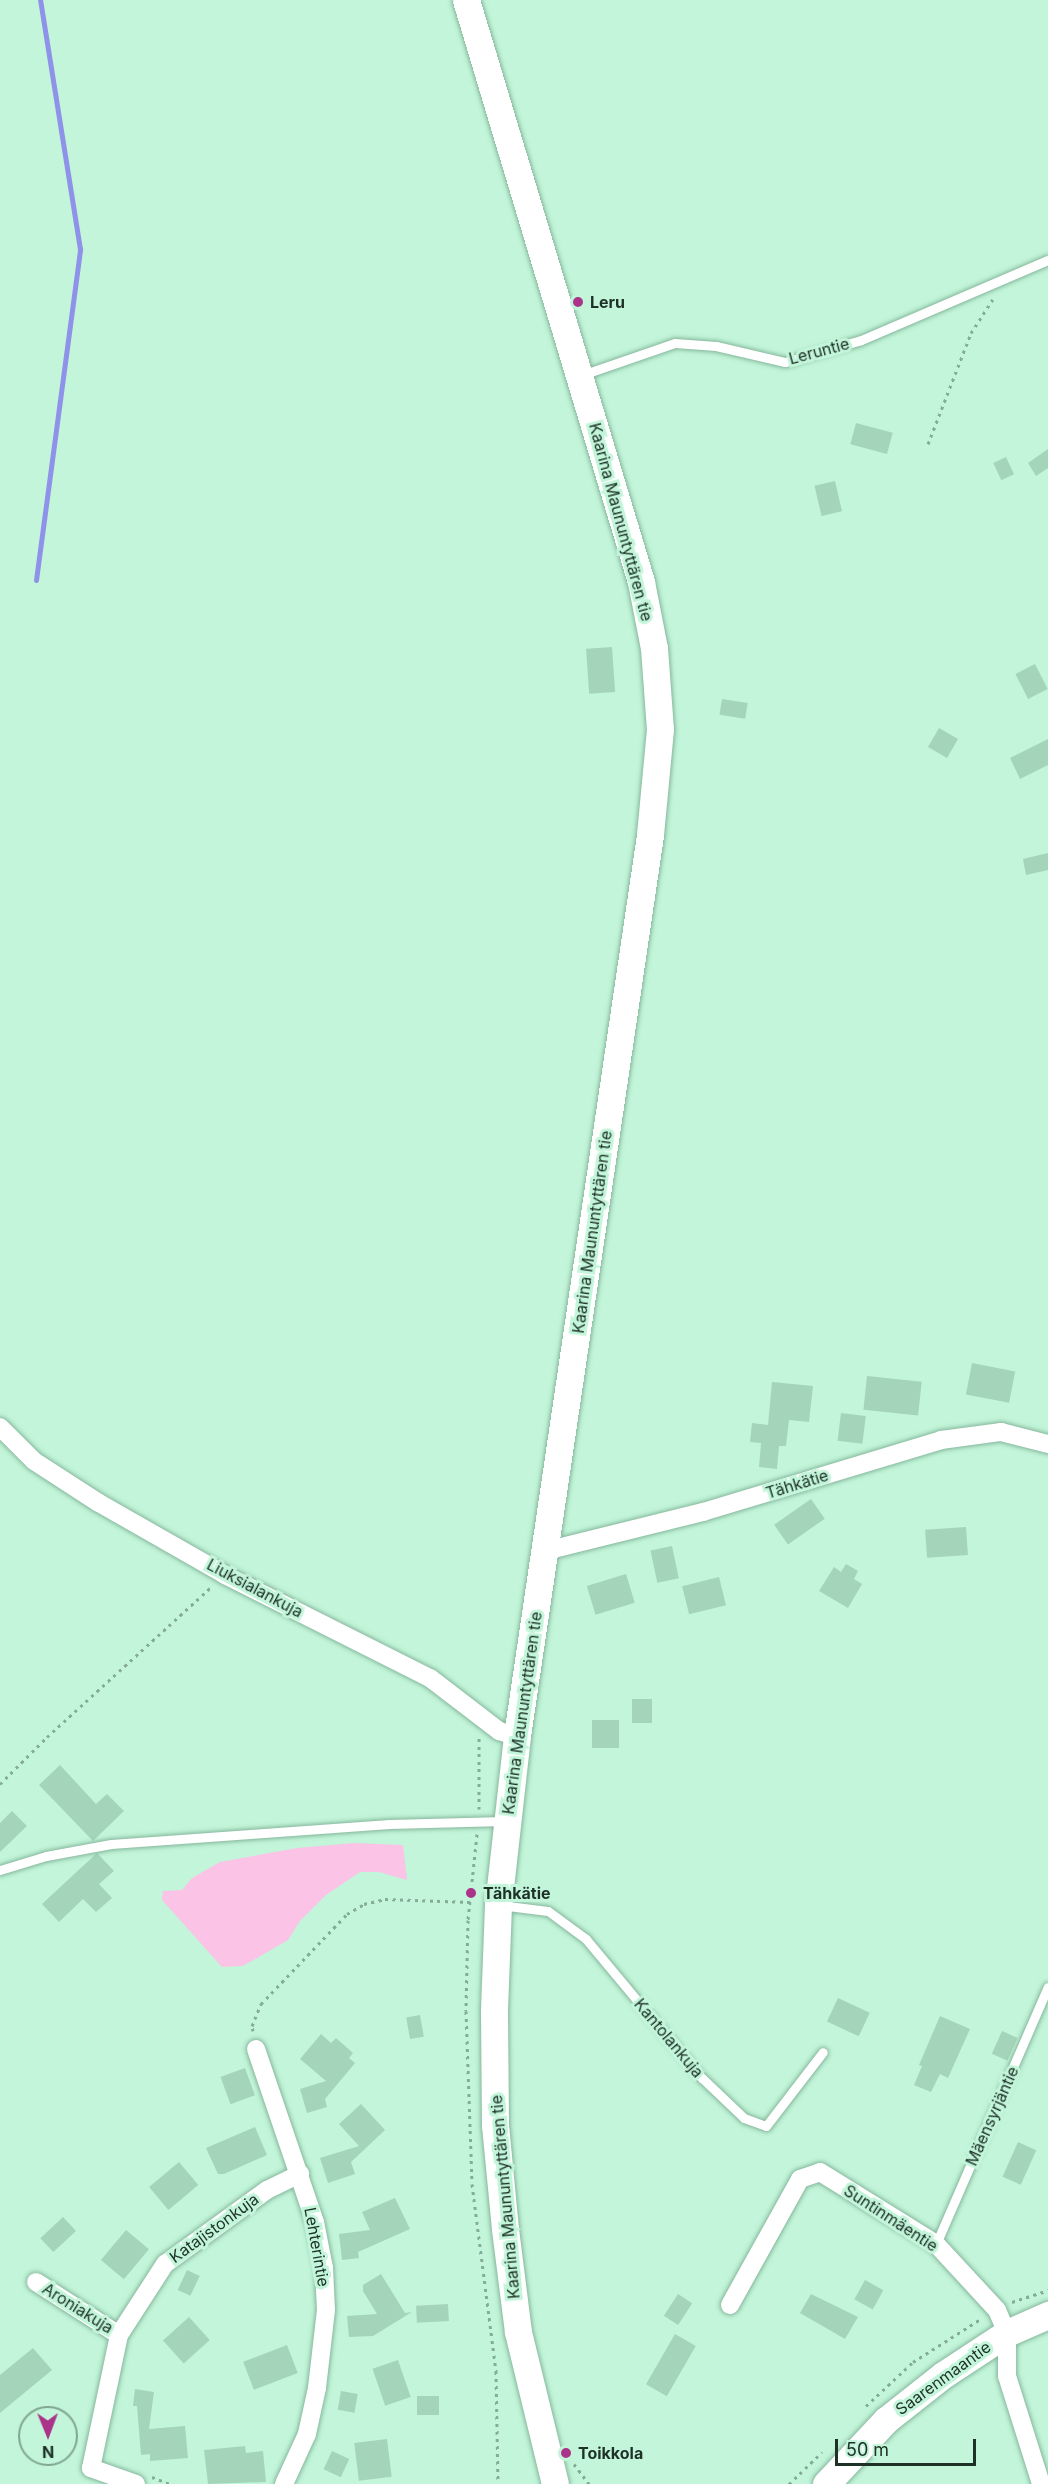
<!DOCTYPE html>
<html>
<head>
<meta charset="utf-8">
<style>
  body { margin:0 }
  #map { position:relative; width:1048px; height:2484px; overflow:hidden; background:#c2f5d9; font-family:Inter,sans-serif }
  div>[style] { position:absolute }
  .green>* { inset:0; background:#fbc3e6 }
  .stream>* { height:5px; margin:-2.5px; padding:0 2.5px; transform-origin:2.5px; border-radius:2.5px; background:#8f92e9 }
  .building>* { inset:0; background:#a4d5ba; transform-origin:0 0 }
  .path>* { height:3px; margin-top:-1.5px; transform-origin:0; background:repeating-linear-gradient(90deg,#85ac97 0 3px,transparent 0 7.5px) }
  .roads { filter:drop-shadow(0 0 2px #86b79d) drop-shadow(0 0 2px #86b79d) }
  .lane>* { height:9px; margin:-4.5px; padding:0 4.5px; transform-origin:4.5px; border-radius:4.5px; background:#fff }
  .street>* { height:18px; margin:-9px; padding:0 9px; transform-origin:9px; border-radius:9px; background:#fff }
  .secondary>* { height:27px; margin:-13.5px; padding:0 13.5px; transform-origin:13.5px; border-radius:13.5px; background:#fff }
  .dots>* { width:16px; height:16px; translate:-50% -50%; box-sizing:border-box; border:3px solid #c2f5d9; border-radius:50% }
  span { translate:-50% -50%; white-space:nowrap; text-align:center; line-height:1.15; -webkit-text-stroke:6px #c2f5d9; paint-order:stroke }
  .poi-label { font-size:16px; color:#1d3127; font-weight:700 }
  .left { translate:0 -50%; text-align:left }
  .street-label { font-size:16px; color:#1d3127 }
  .north { position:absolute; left:18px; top:2406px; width:60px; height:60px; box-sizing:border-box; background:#c2f5d9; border:2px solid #80a792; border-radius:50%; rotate:179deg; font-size:16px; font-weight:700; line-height:24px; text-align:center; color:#1d3127 }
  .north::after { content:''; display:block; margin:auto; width:21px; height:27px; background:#ab348a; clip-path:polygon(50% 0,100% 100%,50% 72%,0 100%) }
  .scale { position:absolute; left:835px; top:2439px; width:141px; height:27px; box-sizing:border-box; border:3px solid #1d3127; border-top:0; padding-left:8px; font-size:18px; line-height:21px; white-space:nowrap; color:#1d3127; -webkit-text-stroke:4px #c2f5d9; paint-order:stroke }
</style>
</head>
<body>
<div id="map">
  <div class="green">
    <i style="clip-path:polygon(354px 1843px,403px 1845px,407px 1880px,379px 1872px,360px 1872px,326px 1895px,300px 1921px,288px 1940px,243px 1966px,222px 1967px,162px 1900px,163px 1891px,182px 1890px,192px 1878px,220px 1862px,297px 1848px)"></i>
  </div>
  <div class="stream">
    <i style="left:36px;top:580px;width:334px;rotate:-82.4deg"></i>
    <i style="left:80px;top:249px;width:252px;rotate:-99.1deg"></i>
  </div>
  <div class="building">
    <i style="left:856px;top:423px;width:38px;height:22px;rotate:15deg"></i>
    <i style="clip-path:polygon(1048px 449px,1048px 468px,1036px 476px,1028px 463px)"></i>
    <i style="left:1006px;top:457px;width:19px;height:14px;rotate:65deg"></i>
    <i style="left:835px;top:481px;width:31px;height:21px;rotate:77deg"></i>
    <i style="left:612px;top:647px;width:45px;height:26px;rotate:86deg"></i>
    <i style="left:1035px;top:664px;width:28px;height:22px;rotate:63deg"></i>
    <i style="left:722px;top:699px;width:26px;height:16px;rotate:9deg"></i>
    <i style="left:939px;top:728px;width:22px;height:22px;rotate:30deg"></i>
    <i style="clip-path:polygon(1048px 739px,1048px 765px,1020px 779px,1010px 758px)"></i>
    <i style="clip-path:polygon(1048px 853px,1048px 870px,1026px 875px,1023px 859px)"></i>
    <i style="left:972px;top:1363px;width:44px;height:32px;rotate:11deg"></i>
    <i style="left:867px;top:1376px;width:55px;height:34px;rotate:6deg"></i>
    <i style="clip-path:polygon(772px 1382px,813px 1386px,809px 1422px,789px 1420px,786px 1446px,779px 1446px,777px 1469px,759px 1467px,761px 1443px,750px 1442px,752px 1423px,768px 1425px)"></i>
    <i style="left:841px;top:1413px;width:25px;height:28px;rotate:7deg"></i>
    <i style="left:811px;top:1499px;width:24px;height:45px;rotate:55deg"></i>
    <i style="left:966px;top:1527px;width:28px;height:41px;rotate:86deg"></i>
    <i style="left:672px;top:1546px;width:33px;height:22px;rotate:78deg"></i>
    <i style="clip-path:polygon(846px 1564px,858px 1571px,854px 1579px,862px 1584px,848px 1608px,819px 1591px,834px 1567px,841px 1572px)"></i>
    <i style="left:626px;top:1574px;width:30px;height:41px;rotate:73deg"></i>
    <i style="left:719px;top:1577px;width:29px;height:38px;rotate:76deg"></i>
    <i style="left:632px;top:1699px;width:20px;height:24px"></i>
    <i style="left:592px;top:1720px;width:27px;height:28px"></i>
    <i style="clip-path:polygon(60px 1765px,96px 1804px,107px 1794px,124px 1811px,93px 1841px,39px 1785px)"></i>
    <i style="clip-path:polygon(12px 1811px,27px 1826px,0 1852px,0 1823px)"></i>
    <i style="clip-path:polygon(97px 1853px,114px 1871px,99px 1884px,112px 1898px,96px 1912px,83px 1899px,59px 1922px,42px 1904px)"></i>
    <i style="left:838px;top:1998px;width:35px;height:26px;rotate:25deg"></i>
    <i style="left:420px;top:2015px;width:22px;height:14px;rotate:80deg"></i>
    <i style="clip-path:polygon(940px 2016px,970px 2029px,948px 2078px,940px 2074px,931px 2092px,914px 2085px,922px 2066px,919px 2065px)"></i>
    <i style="left:1002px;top:2031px;width:17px;height:25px;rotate:24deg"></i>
    <i style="clip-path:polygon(321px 2034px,331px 2043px,336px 2038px,353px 2053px,349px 2058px,355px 2063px,325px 2099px,327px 2107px,307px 2113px,300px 2089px,326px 2081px,300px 2059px)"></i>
    <i style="left:245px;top:2068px;width:29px;height:26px;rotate:70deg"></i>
    <i style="clip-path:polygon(361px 2104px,385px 2130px,351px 2162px,355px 2174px,328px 2183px,320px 2158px,359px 2146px,339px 2124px)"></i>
    <i style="clip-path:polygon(255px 2127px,267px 2155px,224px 2174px,218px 2174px,206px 2148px)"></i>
    <i style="left:1018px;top:2142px;width:20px;height:38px;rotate:24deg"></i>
    <i style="left:179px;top:2162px;width:30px;height:39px;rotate:50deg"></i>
    <i style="clip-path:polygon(395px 2198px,410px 2229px,358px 2252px,359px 2258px,342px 2260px,339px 2234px,370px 2230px,362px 2212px)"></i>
    <i style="left:63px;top:2217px;width:19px;height:31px;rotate:47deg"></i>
    <i style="left:126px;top:2230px;width:30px;height:39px;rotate:40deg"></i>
    <i style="left:187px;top:2270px;width:14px;height:22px;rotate:25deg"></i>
    <i style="clip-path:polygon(381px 2274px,405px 2313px,412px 2312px,373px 2336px,349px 2337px,347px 2316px,377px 2314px,363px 2291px,363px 2285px)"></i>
    <i style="left:865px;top:2280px;width:21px;height:22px;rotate:29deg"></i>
    <i style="left:678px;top:2294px;width:17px;height:26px;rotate:33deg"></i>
    <i style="clip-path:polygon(811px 2294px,858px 2317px,845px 2339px,800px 2313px)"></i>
    <i style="left:448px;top:2304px;width:17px;height:32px;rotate:87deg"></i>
    <i style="left:189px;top:2317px;width:31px;height:35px;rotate:48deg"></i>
    <i style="left:675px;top:2334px;width:24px;height:58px;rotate:30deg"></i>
    <i style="left:287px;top:2345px;width:30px;height:47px;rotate:69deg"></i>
    <i style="clip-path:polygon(33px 2348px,52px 2370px,0 2413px,0 2375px)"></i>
    <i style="left:398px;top:2360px;width:39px;height:27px;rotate:71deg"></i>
    <i style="clip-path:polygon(135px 2389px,154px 2392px,149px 2429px,185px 2426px,188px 2458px,150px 2461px,150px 2454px,141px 2455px,137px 2406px,133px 2406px)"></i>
    <i style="left:341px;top:2391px;width:17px;height:19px;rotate:10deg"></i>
    <i style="left:417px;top:2396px;width:22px;height:19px"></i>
    <i style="left:387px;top:2439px;width:38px;height:33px;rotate:83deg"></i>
    <i style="clip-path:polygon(245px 2446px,246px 2453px,263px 2451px,266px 2482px,208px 2484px,204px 2450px)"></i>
    <i style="left:332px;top:2451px;width:19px;height:20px;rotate:25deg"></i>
  </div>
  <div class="path">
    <i style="left:928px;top:444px;width:119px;rotate:-68.8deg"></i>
    <i style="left:971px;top:333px;width:40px;rotate:-57.1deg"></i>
    <i style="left:0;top:1784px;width:66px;rotate:-45deg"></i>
    <i style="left:47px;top:1737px;width:221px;rotate:-42.4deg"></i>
    <i style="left:479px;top:1809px;width:71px;rotate:-90deg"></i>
    <i style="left:477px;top:1834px;width:86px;rotate:96deg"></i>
    <i style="left:468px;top:1920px;width:91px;rotate:91.3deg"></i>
    <i style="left:466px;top:2011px;width:173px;rotate:88deg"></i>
    <i style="left:472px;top:2184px;width:189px;rotate:82.7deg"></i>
    <i style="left:496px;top:2371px;width:113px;rotate:89deg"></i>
    <i style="left:253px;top:2031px;width:5px;rotate:-101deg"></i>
    <i style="left:252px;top:2026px;width:24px;rotate:-68deg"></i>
    <i style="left:261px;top:2004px;width:124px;rotate:-46.3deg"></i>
    <i style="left:347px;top:1914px;width:20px;rotate:-30deg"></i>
    <i style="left:364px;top:1904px;width:22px;rotate:-13deg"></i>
    <i style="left:385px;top:1899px;width:85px;rotate:2deg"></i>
    <i style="left:1012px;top:2302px;width:38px;rotate:-18deg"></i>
    <i style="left:866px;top:2406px;width:64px;rotate:-43.1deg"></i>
    <i style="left:913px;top:2362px;width:82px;rotate:-32.5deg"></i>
    <i style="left:574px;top:2464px;width:25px;rotate:53deg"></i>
    <i style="left:152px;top:2477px;width:19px;rotate:21deg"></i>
    <i style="left:789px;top:2484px;width:46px;rotate:-44.1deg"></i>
  </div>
  <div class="roads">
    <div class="lane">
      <i style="left:582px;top:375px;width:98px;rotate:-19deg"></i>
      <i style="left:675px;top:343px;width:41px;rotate:4.2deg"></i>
      <i style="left:716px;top:346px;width:71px;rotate:13.1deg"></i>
      <i style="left:785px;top:362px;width:79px;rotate:-16.1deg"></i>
      <i style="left:861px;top:340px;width:203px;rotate:-23.2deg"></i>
      <i style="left:0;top:1870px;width:48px;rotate:-16.9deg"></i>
      <i style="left:46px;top:1856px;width:66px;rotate:-10.5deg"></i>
      <i style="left:111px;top:1844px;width:279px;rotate:-4.1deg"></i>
      <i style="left:389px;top:1824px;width:115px;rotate:-1.5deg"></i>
      <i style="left:500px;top:1905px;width:48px;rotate:7.1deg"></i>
      <i style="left:548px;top:1911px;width:47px;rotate:36.4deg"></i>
      <i style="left:586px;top:1939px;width:181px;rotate:50.2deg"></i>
      <i style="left:702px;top:2078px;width:58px;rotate:43.6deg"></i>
      <i style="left:744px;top:2118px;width:23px;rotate:20deg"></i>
      <i style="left:766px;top:2126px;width:93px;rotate:-52.4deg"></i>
      <i style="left:936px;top:2244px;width:280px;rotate:-66.5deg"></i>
    </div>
    <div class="street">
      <i style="left:0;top:1427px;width:48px;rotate:45deg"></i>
      <i style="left:34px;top:1461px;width:77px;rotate:32.9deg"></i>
      <i style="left:99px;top:1503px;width:145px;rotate:29.7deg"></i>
      <i style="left:225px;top:1575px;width:229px;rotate:26.7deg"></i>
      <i style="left:430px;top:1678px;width:87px;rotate:37.5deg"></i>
      <i style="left:499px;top:1731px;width:19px;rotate:16deg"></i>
      <i style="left:545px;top:1551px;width:163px;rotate:-13.9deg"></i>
      <i style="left:703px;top:1512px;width:249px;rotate:-16.8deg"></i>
      <i style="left:941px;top:1440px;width:61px;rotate:-7.6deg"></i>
      <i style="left:1001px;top:1432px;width:49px;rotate:14.3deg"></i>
      <i style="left:256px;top:2049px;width:183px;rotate:71.2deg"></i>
      <i style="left:315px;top:2222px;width:47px;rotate:78.9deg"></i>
      <i style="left:324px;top:2268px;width:42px;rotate:87.3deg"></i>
      <i style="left:326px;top:2310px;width:79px;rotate:96.6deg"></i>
      <i style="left:317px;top:2388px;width:47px;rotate:102.3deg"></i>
      <i style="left:307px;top:2434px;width:55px;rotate:114.7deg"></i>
      <i style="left:36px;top:2282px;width:98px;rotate:32.6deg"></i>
      <i style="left:730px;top:2305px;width:144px;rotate:-60.9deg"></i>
      <i style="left:800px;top:2179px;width:21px;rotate:-19deg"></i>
      <i style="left:820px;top:2172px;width:137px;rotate:31.8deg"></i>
      <i style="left:936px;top:2244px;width:90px;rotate:47.3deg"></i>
      <i style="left:997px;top:2310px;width:25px;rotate:67deg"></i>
      <i style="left:1007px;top:2333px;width:43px;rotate:90deg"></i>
      <i style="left:1007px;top:2376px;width:113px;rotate:72.5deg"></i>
      <i style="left:136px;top:2484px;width:48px;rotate:-160.4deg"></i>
      <i style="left:91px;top:2468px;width:136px;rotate:-78.1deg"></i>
      <i style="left:119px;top:2335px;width:85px;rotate:-57.1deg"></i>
      <i style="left:165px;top:2264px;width:126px;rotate:-36deg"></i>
      <i style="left:267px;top:2190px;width:37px;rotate:-26deg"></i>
    </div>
    <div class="secondary">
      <i style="left:466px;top:0;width:608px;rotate:73.26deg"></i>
      <i style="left:641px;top:582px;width:67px;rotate:78.9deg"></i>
      <i style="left:654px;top:648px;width:81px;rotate:85.8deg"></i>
      <i style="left:660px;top:729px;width:106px;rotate:95.4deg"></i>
      <i style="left:650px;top:835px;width:911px;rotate:98.4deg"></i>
      <i style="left:517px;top:1736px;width:170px;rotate:96.4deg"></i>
      <i style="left:498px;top:1905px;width:106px;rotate:92.2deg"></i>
      <i style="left:494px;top:2011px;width:114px;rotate:89.5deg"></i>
      <i style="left:495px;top:2125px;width:104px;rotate:84.5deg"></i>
      <i style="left:505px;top:2229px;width:104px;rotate:82.8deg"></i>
      <i style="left:518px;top:2332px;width:156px;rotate:76.3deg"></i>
      <i style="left:826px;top:2484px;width:88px;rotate:-46.8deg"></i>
      <i style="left:886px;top:2420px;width:73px;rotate:-38.3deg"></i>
      <i style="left:943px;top:2375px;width:77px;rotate:-33.3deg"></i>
      <i style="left:1007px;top:2333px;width:45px;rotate:-23.7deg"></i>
    </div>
  </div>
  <div class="dots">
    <i style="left:578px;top:302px;background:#ab348a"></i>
    <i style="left:471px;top:1893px;background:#ab348a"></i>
    <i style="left:566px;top:2453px;background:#ab348a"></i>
  </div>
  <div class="poi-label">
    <span class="left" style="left:590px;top:302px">Leru</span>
    <span class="left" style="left:483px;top:1893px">Tähkätie</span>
    <span class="left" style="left:578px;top:2453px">Toikkola</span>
  </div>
  <div class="street-label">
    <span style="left:819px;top:351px;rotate:-15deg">Leruntie</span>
    <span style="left:621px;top:522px;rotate:75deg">Kaarina Maununtyttären tie</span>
    <span style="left:592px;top:1232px;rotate:-82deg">Kaarina Maununtyttären tie</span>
    <span style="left:797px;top:1484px;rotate:-17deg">Tähkätie</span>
    <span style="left:255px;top:1588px;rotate:28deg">Liuksialankuja</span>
    <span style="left:522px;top:1713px;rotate:-82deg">Kaarina Maununtyttären tie</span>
    <span style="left:669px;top:2038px;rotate:50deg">Kantolankuja</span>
    <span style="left:992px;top:2116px;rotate:-66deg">Mäensyrjäntie</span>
    <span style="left:505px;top:2197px;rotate:-95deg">Kaarina Maununtyttären tie</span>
    <span style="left:891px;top:2218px;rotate:33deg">Suntinmäentie</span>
    <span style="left:214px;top:2228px;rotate:-36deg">Katajistonkuja</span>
    <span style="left:317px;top:2247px;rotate:80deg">Lehterintie</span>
    <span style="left:78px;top:2308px;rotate:32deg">Aroniakuja</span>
    <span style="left:943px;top:2378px;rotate:-36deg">Saarenmaantie</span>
  </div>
  <div class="north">N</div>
  <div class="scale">50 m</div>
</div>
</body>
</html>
